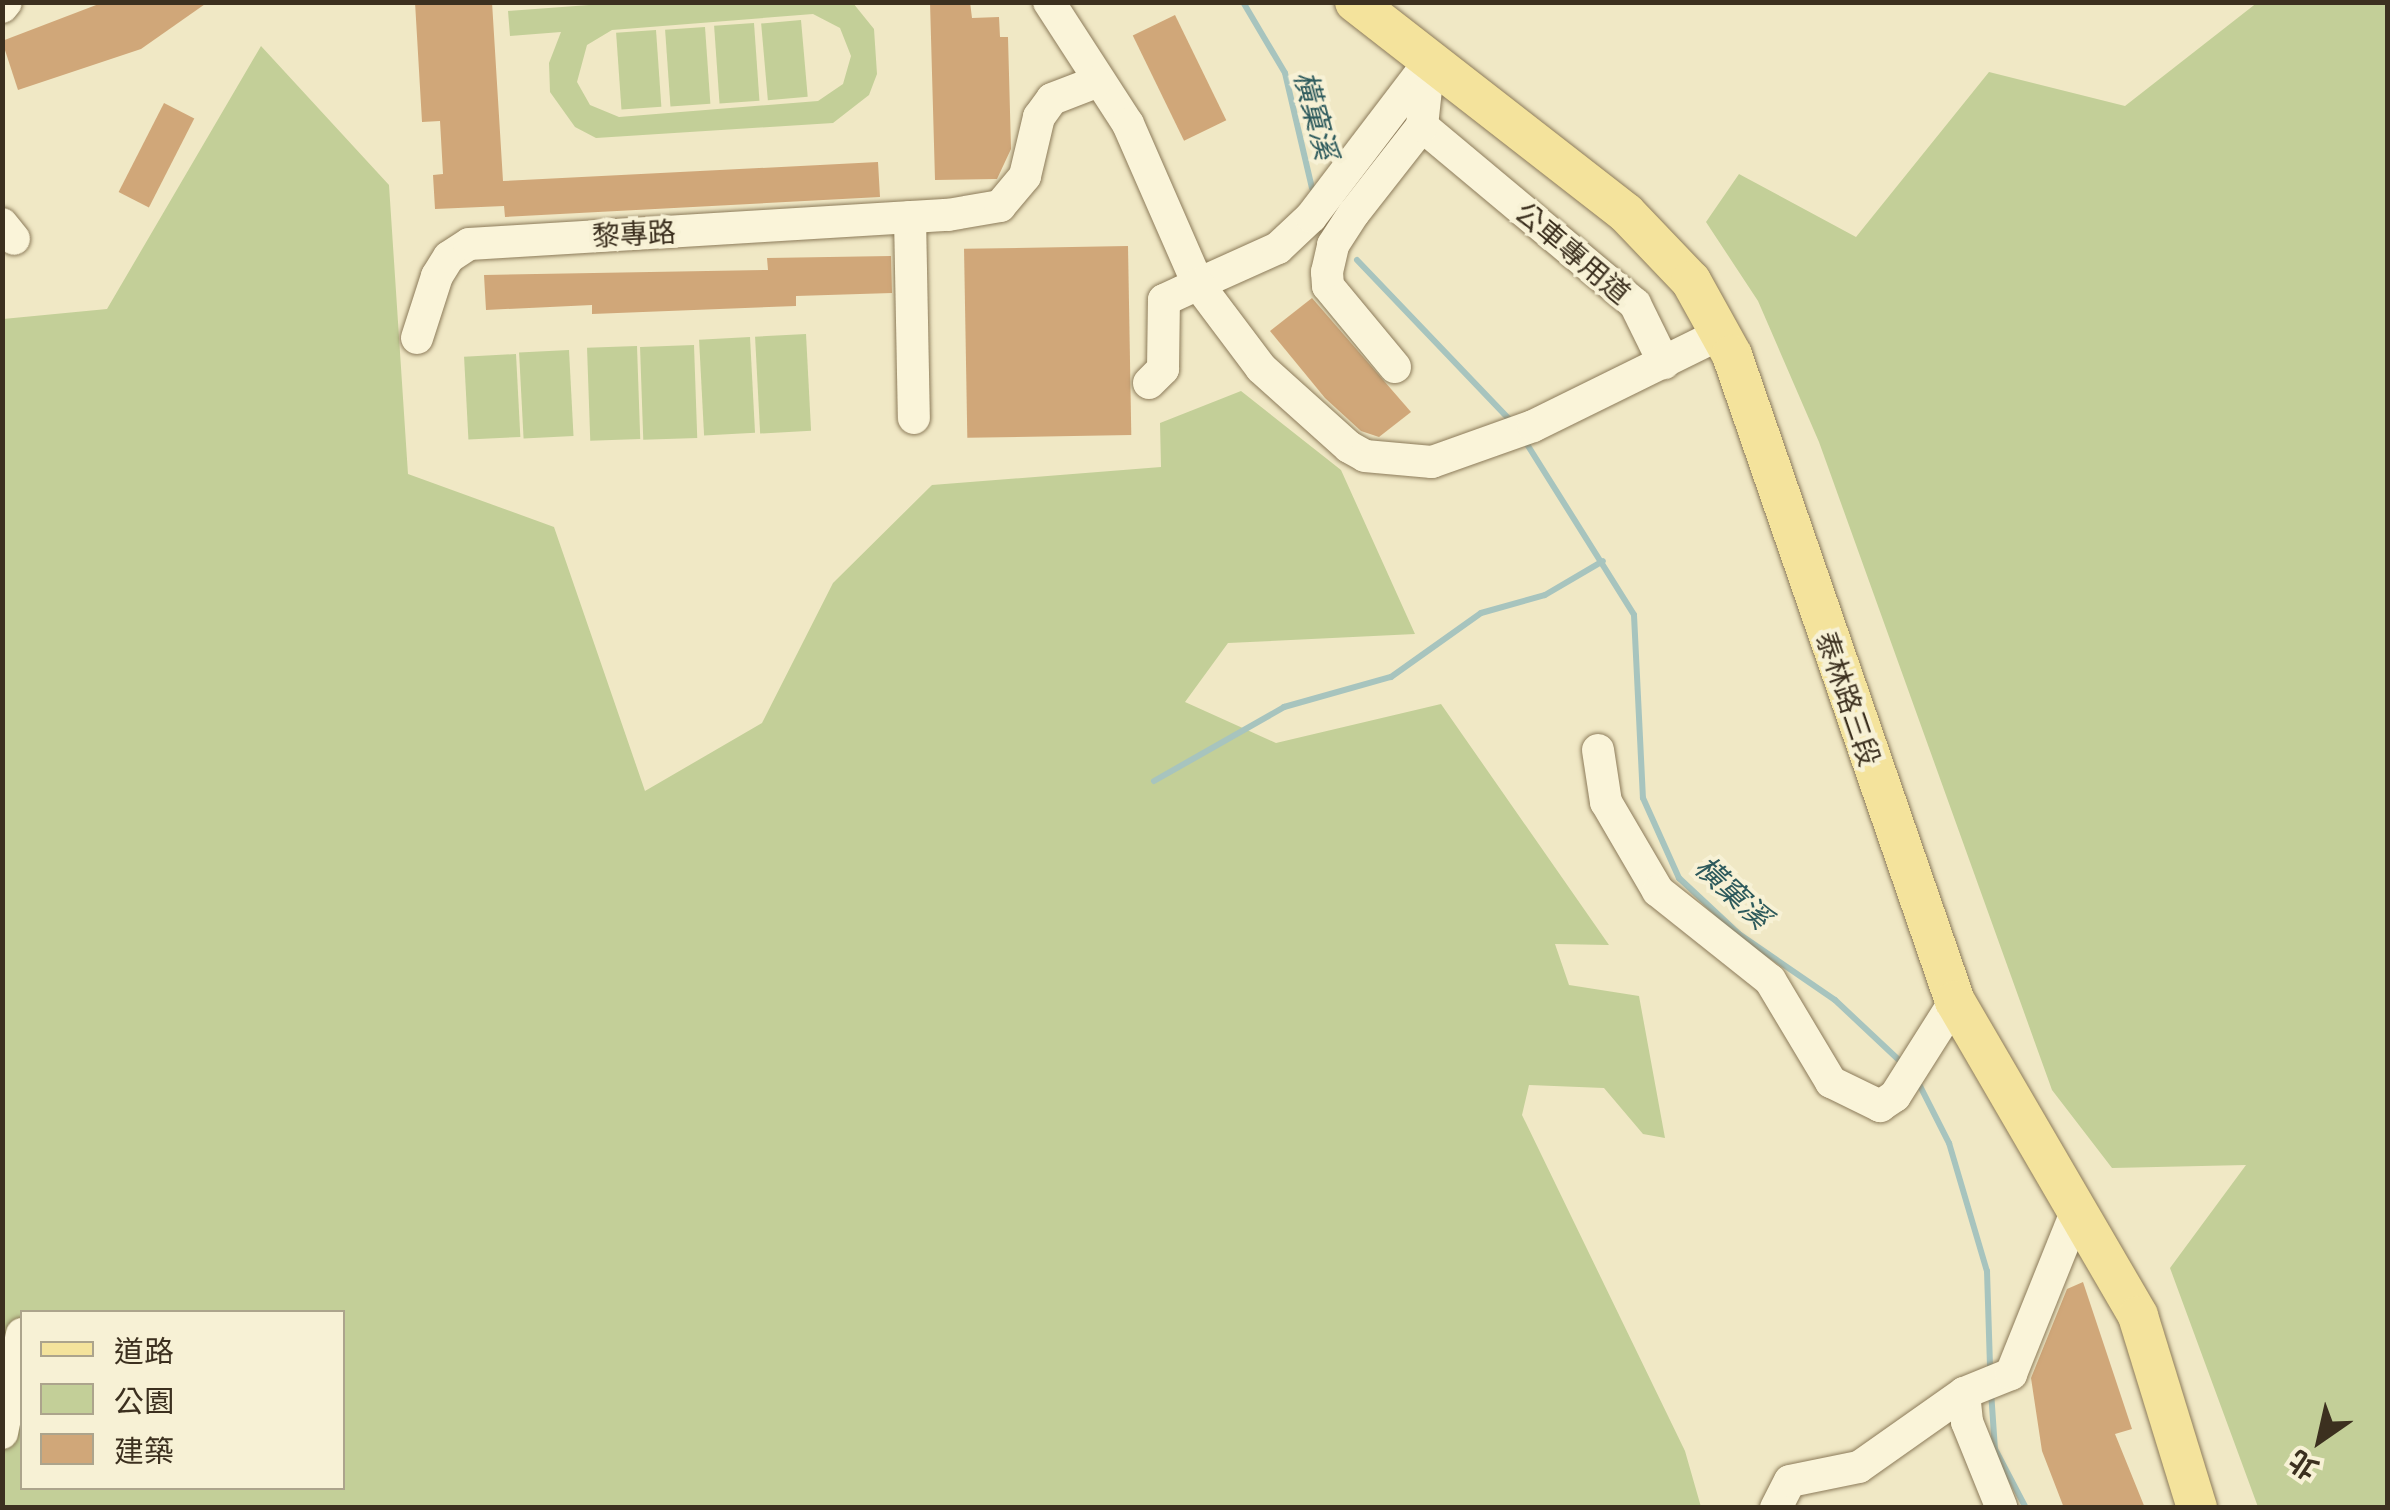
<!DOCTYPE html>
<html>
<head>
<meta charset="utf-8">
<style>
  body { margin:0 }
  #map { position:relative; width:2390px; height:1510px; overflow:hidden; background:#f0e8c5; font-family:"PT Serif","Noto Sans TC",serif }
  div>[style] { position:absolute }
  .green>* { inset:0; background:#c3cf98; transform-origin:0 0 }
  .stream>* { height:6px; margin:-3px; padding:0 3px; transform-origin:3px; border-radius:3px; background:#a7c4be }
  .building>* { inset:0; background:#d0a779; transform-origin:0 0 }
  .roads { filter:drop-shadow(0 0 2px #8c7b5a) drop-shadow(0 0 2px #8c7b5a) }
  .minor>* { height:32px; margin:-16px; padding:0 16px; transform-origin:16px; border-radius:16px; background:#faf4d9 }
  .major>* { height:40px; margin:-20px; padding:0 20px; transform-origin:20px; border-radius:20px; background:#f4e39c }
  span { translate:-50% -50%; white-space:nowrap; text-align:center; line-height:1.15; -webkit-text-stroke:8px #f7f1d5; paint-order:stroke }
  .street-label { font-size:28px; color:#3c301f }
  .water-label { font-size:30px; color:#2d5a5c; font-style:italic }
  .frame { position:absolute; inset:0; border:5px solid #3c301f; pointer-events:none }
  .legend { position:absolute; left:20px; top:1310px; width:325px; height:180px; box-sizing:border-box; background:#f7f1d5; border:2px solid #aca48c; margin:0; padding:12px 18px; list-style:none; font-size:30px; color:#3c301f }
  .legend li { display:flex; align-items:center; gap:20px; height:50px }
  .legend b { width:50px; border:2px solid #aca48c }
  .north { position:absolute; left:2270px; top:1390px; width:100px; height:100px; -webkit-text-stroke:8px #f7f1d5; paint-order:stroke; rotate:214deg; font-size:28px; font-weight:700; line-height:40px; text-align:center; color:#3c301f }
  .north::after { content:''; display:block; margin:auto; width:35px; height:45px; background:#3c301f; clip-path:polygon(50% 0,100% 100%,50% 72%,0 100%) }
</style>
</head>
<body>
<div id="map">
  <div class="green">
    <i style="clip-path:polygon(2258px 2px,2387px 3px,2387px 1507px,2258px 1507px,2170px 1268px,2246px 1165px,2112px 1168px,2052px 1090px,1819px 442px,1758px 301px,1706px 222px,1739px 174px,1856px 237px,1989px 72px,2125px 106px)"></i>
    <i style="clip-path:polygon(evenodd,616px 3px,853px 3px,874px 29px,877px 74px,869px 95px,833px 123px,596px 138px,575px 127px,550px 92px,549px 63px,561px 32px,510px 36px,508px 11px,616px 3px,813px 14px,840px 28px,851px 56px,843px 84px,818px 101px,619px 117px,590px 105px,577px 82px,587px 45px,612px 30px,813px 14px)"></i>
    <i style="left:801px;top:20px;width:77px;height:40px;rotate:85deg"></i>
    <i style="left:754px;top:23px;width:78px;height:40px;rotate:86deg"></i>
    <i style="left:705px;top:27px;width:77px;height:40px;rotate:86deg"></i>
    <i style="left:656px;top:30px;width:77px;height:40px;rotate:86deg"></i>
    <i style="clip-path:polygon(evenodd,261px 46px,389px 185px,408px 474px,554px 527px,645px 791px,762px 723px,833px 583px,932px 485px,1161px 467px,1160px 423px,1241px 391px,1341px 470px,1415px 634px,1228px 643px,1185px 702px,1276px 743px,1441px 704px,1609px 945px,1555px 944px,1569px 985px,1639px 996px,1665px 1138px,1643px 1134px,1604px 1088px,1529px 1085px,1522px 1115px,1685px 1451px,1701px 1507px,3px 1508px,3px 319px,107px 309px,261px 46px,22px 1312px,342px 1312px,342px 1488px,22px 1488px,22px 1312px)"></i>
    <i style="left:806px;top:334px;width:97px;height:51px;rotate:87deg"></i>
    <i style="left:750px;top:337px;width:96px;height:51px;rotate:87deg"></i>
    <i style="left:694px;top:345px;width:93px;height:54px;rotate:88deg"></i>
    <i style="left:637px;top:346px;width:93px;height:50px;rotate:88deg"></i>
    <i style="left:569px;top:350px;width:86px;height:50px;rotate:87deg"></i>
    <i style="left:516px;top:354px;width:83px;height:52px;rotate:87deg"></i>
  </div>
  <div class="stream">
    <i style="left:1243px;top:2px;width:82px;rotate:59.4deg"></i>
    <i style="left:1285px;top:73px;width:118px;rotate:76.8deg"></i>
    <i style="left:1357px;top:260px;width:224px;rotate:46.3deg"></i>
    <i style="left:1525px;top:441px;width:205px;rotate:57.9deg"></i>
    <i style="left:1634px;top:615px;width:183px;rotate:87.2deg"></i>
    <i style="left:1643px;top:798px;width:88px;rotate:65.8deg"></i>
    <i style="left:1679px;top:878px;width:82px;rotate:43deg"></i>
    <i style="left:1739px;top:934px;width:116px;rotate:34.5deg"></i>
    <i style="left:1835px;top:1000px;width:92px;rotate:43.2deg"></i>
    <i style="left:1154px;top:781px;width:150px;rotate:-29.6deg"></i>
    <i style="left:1284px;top:707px;width:111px;rotate:-15.7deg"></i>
    <i style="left:1391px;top:677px;width:110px;rotate:-35.4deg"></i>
    <i style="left:1481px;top:613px;width:66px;rotate:-15.7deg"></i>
    <i style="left:1545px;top:595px;width:67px;rotate:-30.4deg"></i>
    <i style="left:1917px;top:1080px;width:71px;rotate:63.1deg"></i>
    <i style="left:1949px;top:1143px;width:134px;rotate:73.5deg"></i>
    <i style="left:1987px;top:1271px;width:98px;rotate:88.2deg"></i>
    <i style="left:1991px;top:1391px;width:58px;rotate:86.1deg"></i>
    <i style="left:1995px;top:1449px;width:67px;rotate:62.3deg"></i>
  </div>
  <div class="building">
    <i style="clip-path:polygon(104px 2px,208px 2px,141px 49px,18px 90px,2px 41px)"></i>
    <i style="clip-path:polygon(415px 2px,492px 2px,503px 181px,878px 162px,880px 197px,505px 217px,504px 206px,435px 209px,433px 175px,443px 174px,440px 121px,422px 122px)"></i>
    <i style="clip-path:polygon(930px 2px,970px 2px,972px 18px,999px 17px,1000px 37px,1008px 37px,1011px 149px,997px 179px,935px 180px)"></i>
    <i style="left:1175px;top:15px;width:117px;height:47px;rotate:64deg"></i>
    <i style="left:164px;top:103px;width:34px;height:100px;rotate:27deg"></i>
    <i style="left:1128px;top:246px;width:189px;height:164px;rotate:89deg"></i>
    <i style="clip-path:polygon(891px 256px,892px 293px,796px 296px,796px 306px,592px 314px,592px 305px,486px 310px,484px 275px,768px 270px,767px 258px)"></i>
    <i style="clip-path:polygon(1312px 298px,1411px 412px,1379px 437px,1361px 431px,1325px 398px,1270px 331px)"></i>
    <i style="clip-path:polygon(2083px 1282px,2132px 1429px,2115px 1434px,2145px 1508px,2064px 1508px,2042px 1451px,2031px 1378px,2067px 1289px)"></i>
  </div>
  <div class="roads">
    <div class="minor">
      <i style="left:1049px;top:2px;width:145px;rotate:57.1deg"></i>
      <i style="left:1128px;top:124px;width:175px;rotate:66.4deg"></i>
      <i style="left:1198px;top:284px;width:88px;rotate:-24.2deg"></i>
      <i style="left:1278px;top:248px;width:45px;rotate:-43.2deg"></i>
      <i style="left:1311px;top:217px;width:195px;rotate:-52.7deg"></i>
      <i style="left:2px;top:7px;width:6px;rotate:-51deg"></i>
      <i style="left:1422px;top:126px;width:278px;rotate:39.9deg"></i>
      <i style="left:1635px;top:304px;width:66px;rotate:63.8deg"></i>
      <i style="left:910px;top:217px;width:201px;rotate:88.9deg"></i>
      <i style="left:2px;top:224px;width:19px;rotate:51deg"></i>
      <i style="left:417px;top:338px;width:65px;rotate:-72.1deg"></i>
      <i style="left:437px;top:276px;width:22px;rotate:-58deg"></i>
      <i style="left:449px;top:257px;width:24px;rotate:-33deg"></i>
      <i style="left:469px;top:244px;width:480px;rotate:-3.5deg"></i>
      <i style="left:948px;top:215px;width:53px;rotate:-9.8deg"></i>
      <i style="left:1000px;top:206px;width:39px;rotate:-50deg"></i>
      <i style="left:1025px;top:176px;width:61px;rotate:-76.7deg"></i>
      <i style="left:1039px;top:117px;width:22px;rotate:-54deg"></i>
      <i style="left:1052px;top:99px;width:47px;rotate:-21.1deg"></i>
      <i style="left:1395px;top:367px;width:105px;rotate:-129.6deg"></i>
      <i style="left:1328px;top:286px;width:14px;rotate:-94deg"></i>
      <i style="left:1327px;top:272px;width:28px;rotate:-77deg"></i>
      <i style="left:1333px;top:245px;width:38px;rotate:-57deg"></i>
      <i style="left:1354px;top:213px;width:110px;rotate:-52deg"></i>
      <i style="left:1422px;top:126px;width:64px;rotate:-83.8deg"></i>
      <i style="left:1149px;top:383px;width:20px;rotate:-45deg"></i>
      <i style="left:1163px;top:369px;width:69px;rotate:-89.2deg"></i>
      <i style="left:1164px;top:300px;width:38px;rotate:-25deg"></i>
      <i style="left:1198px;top:284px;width:105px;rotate:53.1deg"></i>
      <i style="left:1261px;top:368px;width:118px;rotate:41.9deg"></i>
      <i style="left:1349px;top:447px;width:18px;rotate:29deg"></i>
      <i style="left:1365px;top:456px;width:67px;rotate:5.1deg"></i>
      <i style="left:1432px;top:462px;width:107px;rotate:-19.6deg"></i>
      <i style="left:1533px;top:426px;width:208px;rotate:-26.2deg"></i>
      <i style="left:1598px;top:750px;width:53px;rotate:81.3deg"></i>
      <i style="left:1606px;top:802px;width:103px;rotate:59.7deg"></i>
      <i style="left:1658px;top:891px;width:143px;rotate:38.5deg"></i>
      <i style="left:1770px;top:980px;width:119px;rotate:59.1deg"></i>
      <i style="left:1831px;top:1082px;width:55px;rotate:26.1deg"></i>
      <i style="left:1880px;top:1106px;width:18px;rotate:-34deg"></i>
      <i style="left:1895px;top:1096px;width:112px;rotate:-57.7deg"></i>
      <i style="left:1964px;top:1393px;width:29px;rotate:84deg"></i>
      <i style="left:1967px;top:1422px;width:91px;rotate:68deg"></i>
      <i style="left:2px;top:1433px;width:101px;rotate:-78.6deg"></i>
      <i style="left:1776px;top:1508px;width:30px;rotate:-63deg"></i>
      <i style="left:1790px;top:1481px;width:70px;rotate:-11.5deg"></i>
      <i style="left:1859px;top:1467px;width:128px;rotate:-35.2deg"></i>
      <i style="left:1964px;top:1393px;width:51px;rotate:-22deg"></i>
      <i style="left:2011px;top:1374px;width:180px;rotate:-68.1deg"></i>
    </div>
    <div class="major">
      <i style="left:1355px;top:2px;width:343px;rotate:37.9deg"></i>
      <i style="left:1626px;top:213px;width:94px;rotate:46.3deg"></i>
      <i style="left:1691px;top:281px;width:85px;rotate:61deg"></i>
      <i style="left:1732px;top:355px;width:683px;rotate:70.96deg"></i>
      <i style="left:1955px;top:1001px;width:364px;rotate:59.8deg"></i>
      <i style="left:2138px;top:1316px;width:201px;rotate:72.9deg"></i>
    </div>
  </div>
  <div class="street-label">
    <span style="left:634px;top:234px;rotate:-3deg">黎專路</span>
    <span style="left:1573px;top:253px;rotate:40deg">公車專用道</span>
    <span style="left:1848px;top:699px;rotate:71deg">泰林路三段</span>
  </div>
  <div class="water-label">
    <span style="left:1316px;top:115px;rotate:75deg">橫窠溪</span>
    <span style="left:1733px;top:892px;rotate:43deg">橫窠溪</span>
  </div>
  <div class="frame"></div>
  <ul class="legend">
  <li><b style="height:12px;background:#f4e39c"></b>道路</li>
  <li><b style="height:28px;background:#c3cf98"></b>公園</li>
  <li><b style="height:28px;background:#d0a779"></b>建築</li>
  </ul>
  <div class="north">北</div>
</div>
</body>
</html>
